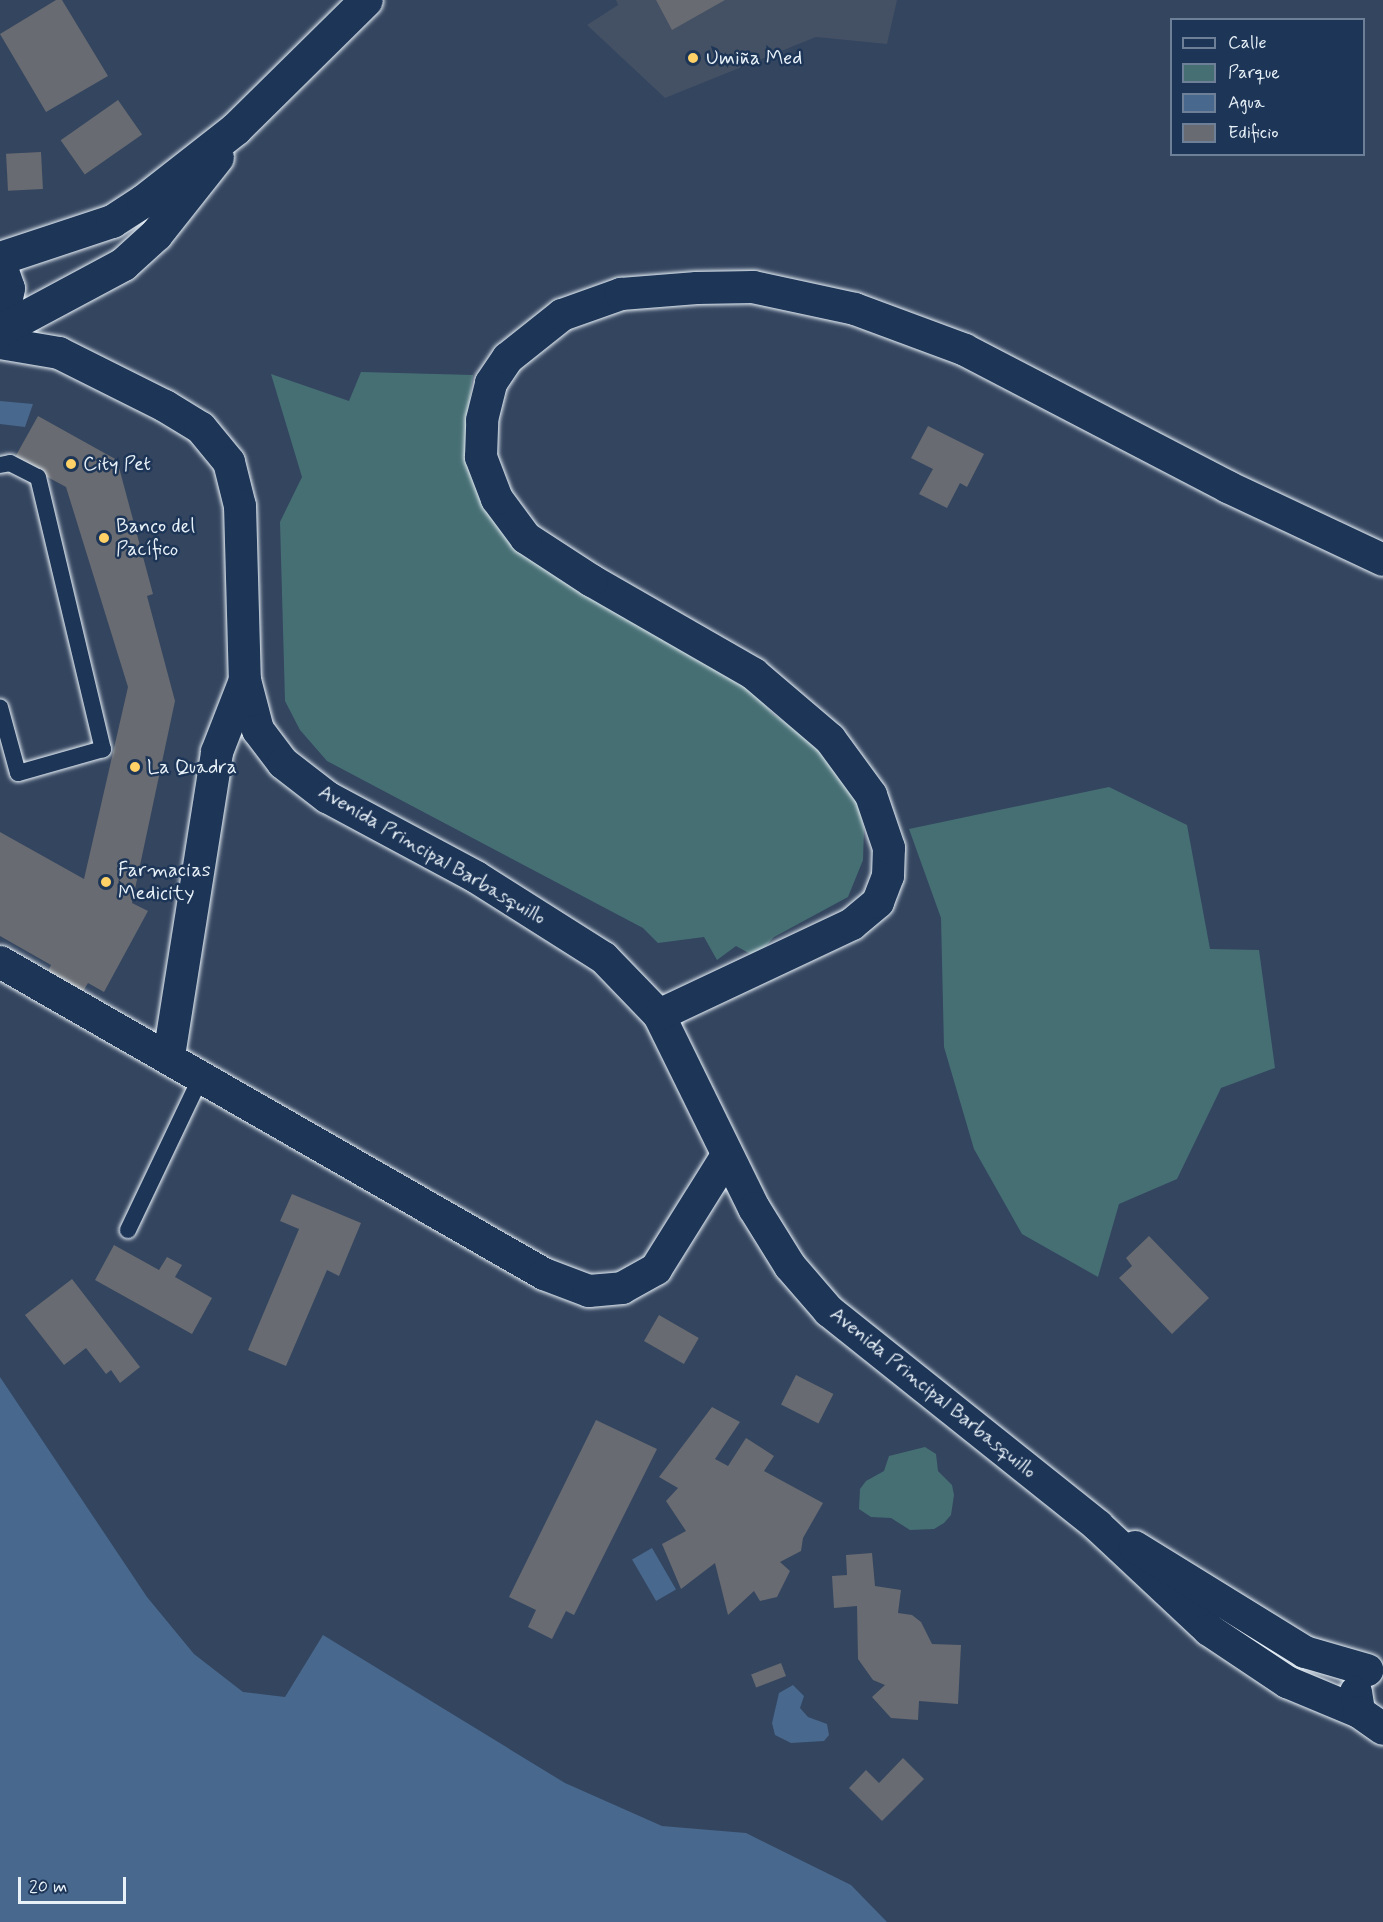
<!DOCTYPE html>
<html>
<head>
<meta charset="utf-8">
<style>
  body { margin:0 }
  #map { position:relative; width:1383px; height:1922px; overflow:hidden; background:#34455f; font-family:Mynerve,sans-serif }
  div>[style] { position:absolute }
  .built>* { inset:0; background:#445064 }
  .green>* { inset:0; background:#466f74 }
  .water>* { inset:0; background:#48688d; transform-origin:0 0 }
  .building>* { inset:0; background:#686b71; transform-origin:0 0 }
  .roads { filter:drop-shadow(0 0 2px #e8f1f8) drop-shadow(0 0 2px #e8f1f8) }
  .lane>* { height:16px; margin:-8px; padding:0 8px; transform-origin:8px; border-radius:8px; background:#1d3557 }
  .street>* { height:32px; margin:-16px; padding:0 16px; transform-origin:16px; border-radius:16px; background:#1d3557 }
  .secondary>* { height:33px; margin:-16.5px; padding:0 16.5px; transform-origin:16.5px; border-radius:16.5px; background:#1d3557 }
  .dots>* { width:16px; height:16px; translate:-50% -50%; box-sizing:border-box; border:3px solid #1d3557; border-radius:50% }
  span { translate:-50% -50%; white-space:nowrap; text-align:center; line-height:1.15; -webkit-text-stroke:5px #1d3557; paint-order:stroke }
  .poi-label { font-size:20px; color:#e8f1f8 }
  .left { translate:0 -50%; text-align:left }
  .street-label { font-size:20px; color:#e8f1f8 }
  .legend { position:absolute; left:1170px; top:18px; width:195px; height:138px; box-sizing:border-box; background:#1d3557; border:2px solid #6e8097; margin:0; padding:8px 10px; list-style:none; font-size:18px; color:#e8f1f8 }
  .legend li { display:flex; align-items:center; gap:12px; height:30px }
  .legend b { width:30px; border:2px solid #6e8097 }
  .scale { position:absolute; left:18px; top:1877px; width:108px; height:27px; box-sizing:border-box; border:3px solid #e8f1f8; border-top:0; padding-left:8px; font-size:18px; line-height:21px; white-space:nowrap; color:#e8f1f8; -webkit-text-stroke:4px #1d3557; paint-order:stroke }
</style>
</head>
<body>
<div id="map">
  <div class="built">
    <i style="clip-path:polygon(616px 0,897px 0,887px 44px,816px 37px,665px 98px,587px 25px,618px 5px)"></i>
  </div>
  <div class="green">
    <i style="clip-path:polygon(361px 372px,473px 375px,467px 421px,488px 513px,744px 682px,773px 714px,817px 745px,854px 790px,864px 828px,863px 860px,848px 897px,774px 937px,756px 957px,736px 946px,717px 960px,704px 937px,658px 943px,643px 928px,327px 761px,300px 730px,285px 701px,280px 522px,302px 477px,271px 374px,349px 401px)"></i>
    <i style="clip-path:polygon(1109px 787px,1187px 825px,1210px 949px,1259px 950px,1275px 1068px,1221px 1088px,1177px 1179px,1119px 1204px,1098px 1277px,1022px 1234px,974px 1149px,944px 1047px,941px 918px,909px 829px)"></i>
    <i style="clip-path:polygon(925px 1447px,936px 1454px,938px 1471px,952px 1485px,954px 1495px,951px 1515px,944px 1523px,934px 1529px,910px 1530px,891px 1518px,871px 1517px,859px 1509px,860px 1489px,866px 1481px,884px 1471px,889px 1456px)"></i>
  </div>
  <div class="water">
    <i style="clip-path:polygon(0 401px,33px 404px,25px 427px,0 424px)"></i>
    <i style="clip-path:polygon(0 1377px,147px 1597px,194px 1654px,243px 1692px,285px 1697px,323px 1635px,565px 1783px,662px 1826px,746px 1833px,851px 1885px,887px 1922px,0 1922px)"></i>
    <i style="left:652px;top:1548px;width:48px;height:23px;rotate:60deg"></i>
    <i style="clip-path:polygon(793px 1685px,804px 1696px,800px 1708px,808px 1717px,827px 1724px,829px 1735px,824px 1741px,791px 1743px,775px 1735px,772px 1723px,779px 1693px)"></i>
  </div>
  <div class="building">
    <i style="clip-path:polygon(56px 0,62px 0,108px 76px,46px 112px,0 34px)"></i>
    <i style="clip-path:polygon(656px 0,725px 0,672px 30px)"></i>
    <i style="left:118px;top:100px;width:42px;height:70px;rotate:55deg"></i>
    <i style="left:41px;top:152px;width:37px;height:35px;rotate:87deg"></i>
    <i style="clip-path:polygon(38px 416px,117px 460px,153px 594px,147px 596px,175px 701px,132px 903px,148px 911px,104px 992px,88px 983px,82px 993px,47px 974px,51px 965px,0 936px,0 832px,84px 879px,128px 687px,66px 487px,14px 459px)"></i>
    <i style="clip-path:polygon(928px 426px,984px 454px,967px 487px,960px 483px,947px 508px,919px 494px,933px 469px,911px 458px)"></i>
    <i style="clip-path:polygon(292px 1194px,361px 1223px,339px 1276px,327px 1270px,286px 1366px,248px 1350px,299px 1229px,280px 1221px)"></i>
    <i style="clip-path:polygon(1149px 1236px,1209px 1298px,1172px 1334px,1119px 1278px,1132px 1266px,1126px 1258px)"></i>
    <i style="clip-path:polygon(114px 1245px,159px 1270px,167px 1257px,182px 1265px,175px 1277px,212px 1298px,192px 1334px,95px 1280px)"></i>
    <i style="clip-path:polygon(72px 1279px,140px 1367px,120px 1383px,111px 1370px,106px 1374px,86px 1348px,64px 1365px,25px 1315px)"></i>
    <i style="left:659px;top:1315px;width:46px;height:30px;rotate:30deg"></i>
    <i style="left:796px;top:1375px;width:42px;height:33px;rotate:27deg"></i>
    <i style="clip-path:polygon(712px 1407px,740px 1422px,715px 1459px,728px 1466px,746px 1438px,774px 1456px,764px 1471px,823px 1503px,803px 1538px,801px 1551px,780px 1562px,790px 1571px,777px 1597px,760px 1601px,754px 1591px,728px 1615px,715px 1563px,681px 1589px,662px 1544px,686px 1531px,666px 1501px,678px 1488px,659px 1477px)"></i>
    <i style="clip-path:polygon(596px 1420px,657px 1449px,574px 1615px,566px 1611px,552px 1639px,528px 1627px,536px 1610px,509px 1597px)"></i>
    <i style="clip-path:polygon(872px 1553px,875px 1586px,901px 1590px,898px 1613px,912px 1615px,921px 1622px,932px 1644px,961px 1645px,958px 1704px,919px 1701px,918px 1720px,891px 1718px,872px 1697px,885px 1685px,873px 1680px,858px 1659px,857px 1606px,834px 1608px,832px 1576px,847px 1575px,846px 1555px)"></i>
    <i style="left:781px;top:1663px;width:14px;height:32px;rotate:69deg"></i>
    <i style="clip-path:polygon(903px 1758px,924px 1779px,882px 1821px,849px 1788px,866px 1770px,879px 1783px)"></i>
  </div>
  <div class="roads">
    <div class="lane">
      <i style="left:0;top:465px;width:10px;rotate:-11deg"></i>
      <i style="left:10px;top:463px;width:31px;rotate:27deg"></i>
      <i style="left:38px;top:477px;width:280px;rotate:76.6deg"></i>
      <i style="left:103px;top:749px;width:88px;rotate:164.2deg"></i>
      <i style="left:18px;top:773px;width:68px;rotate:-105.3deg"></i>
      <i style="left:128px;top:1230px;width:172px;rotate:-64.5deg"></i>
    </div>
    <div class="street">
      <i style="left:0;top:343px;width:60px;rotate:9.6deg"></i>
      <i style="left:59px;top:353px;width:119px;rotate:26.6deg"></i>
      <i style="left:165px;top:406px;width:42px;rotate:31.4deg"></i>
      <i style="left:201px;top:428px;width:44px;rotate:50.5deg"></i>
      <i style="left:229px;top:462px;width:45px;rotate:76deg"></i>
      <i style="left:240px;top:506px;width:174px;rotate:88.4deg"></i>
      <i style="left:245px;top:680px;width:52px;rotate:75.4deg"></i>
      <i style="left:258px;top:730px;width:41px;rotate:52.9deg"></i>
      <i style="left:283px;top:763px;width:56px;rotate:37.7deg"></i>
      <i style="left:327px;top:797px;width:169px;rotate:28.2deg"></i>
      <i style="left:476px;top:877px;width:151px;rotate:32.3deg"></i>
      <i style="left:604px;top:958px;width:79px;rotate:46deg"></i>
      <i style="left:659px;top:1015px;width:215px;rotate:63.8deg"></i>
      <i style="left:754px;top:1208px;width:68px;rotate:58.2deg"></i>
      <i style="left:790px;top:1266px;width:60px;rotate:49.1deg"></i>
      <i style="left:829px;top:1311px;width:344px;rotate:38.6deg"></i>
      <i style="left:1098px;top:1526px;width:152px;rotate:43.1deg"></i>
      <i style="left:1209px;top:1630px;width:94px;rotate:33.7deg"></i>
      <i style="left:1287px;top:1682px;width:78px;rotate:22.6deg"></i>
      <i style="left:0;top:962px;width:627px;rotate:29.84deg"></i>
      <i style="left:544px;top:1274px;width:48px;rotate:20.7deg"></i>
      <i style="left:589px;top:1291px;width:33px;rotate:-5deg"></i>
      <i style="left:622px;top:1288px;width:39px;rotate:-29deg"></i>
      <i style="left:656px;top:1269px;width:132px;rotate:-58deg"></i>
      <i style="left:659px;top:1015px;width:213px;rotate:-25.2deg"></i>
      <i style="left:852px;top:924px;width:34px;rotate:-40deg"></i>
      <i style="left:878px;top:902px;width:28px;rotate:-69deg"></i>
      <i style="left:888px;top:876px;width:28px;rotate:-88deg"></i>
      <i style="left:889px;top:848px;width:56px;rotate:-108.8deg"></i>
      <i style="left:871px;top:795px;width:69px;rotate:-126.2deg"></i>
      <i style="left:830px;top:739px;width:100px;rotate:-139.5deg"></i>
      <i style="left:754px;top:674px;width:187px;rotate:-150.1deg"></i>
      <i style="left:592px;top:581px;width:79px;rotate:-146.9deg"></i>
      <i style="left:526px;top:538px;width:49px;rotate:-126.6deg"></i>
      <i style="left:497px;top:499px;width:45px;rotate:-110.9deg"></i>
      <i style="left:481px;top:457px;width:37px;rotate:-88deg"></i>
      <i style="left:482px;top:420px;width:38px;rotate:-76deg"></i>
      <i style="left:491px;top:383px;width:30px;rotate:-56deg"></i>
      <i style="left:508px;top:358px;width:69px;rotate:-38.5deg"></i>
      <i style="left:562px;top:315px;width:63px;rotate:-19.6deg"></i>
      <i style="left:621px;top:294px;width:76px;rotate:-4.5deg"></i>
      <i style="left:697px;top:288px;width:56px;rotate:-1deg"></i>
      <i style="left:753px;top:287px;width:104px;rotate:12.2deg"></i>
      <i style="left:855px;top:309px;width:117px;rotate:20.4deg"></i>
      <i style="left:965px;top:350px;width:297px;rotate:27.5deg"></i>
      <i style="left:1228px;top:487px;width:171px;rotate:25.2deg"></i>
      <i style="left:169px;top:1056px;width:308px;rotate:-81deg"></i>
      <i style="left:217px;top:752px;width:77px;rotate:-68.7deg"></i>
      <i style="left:1135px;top:1547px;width:200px;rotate:31.7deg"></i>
      <i style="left:1305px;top:1652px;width:65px;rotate:16.2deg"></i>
      <i style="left:1356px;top:1692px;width:20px;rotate:81deg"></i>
      <i style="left:1359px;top:1712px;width:29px;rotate:35deg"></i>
    </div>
    <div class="secondary">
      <i style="left:0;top:258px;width:118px;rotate:-18.3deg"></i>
      <i style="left:112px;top:221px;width:37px;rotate:-33deg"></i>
      <i style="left:143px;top:201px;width:118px;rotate:-38.1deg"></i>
      <i style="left:236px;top:128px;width:182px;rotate:-44.6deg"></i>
      <i style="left:0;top:265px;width:24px;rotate:71deg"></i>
      <i style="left:8px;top:288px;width:39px;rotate:102deg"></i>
      <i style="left:0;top:330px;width:140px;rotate:-28.2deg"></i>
      <i style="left:123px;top:264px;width:45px;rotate:-42.3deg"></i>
      <i style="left:156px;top:234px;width:98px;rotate:-51.6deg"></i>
    </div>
  </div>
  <div class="dots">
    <i style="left:693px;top:58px;background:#ffd166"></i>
    <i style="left:71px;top:464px;background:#ffd166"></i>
    <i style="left:104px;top:538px;background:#ffd166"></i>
    <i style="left:135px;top:767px;background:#ffd166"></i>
    <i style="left:106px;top:882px;background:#ffd166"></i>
  </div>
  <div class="poi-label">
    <span class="left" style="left:706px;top:58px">Umiña Med</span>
    <span class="left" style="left:83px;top:464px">City Pet</span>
    <span class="left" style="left:116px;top:538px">Banco del<br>Pacífico</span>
    <span class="left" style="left:147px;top:767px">La Quadra</span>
    <span class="left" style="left:118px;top:882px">Farmacias<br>Medicity</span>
  </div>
  <div class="street-label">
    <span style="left:432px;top:855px;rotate:30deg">Avenida Principal Barbasquillo</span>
    <span style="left:933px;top:1393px;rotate:39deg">Avenida Principal Barbasquillo</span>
  </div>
  <ul class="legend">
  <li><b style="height:8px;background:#1d3557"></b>Calle</li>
  <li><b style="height:16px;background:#466f74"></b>Parque</li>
  <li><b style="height:16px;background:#48688d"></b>Agua</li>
  <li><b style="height:16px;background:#686b71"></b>Edificio</li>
  </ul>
  <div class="scale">20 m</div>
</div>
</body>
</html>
